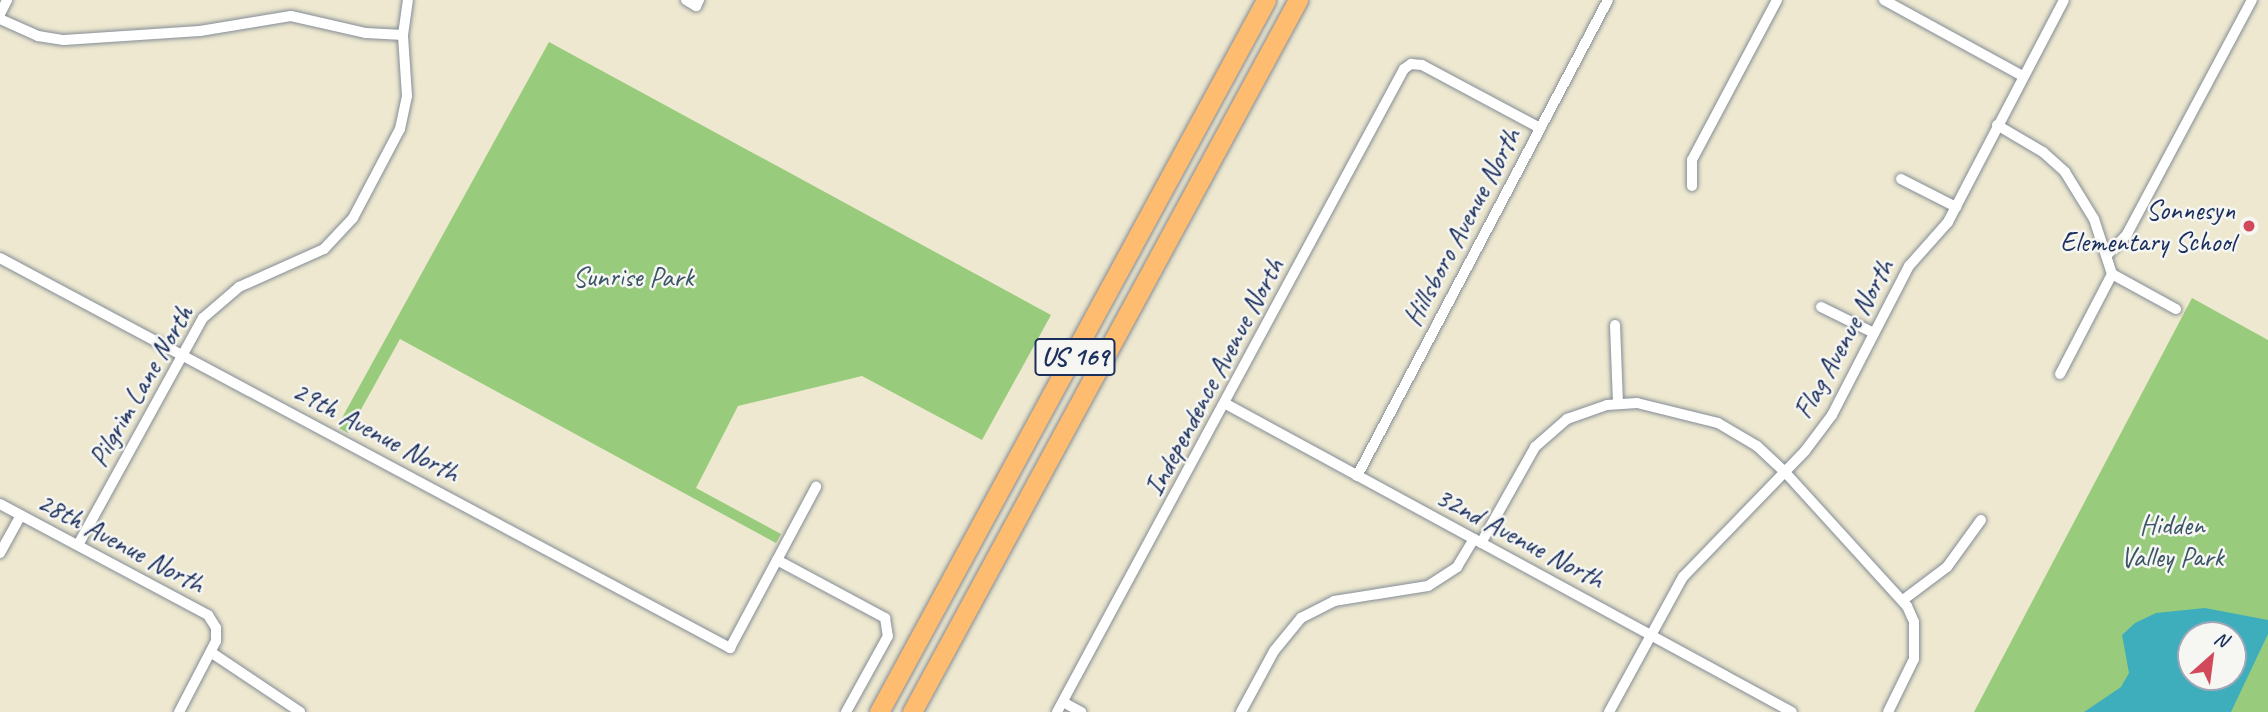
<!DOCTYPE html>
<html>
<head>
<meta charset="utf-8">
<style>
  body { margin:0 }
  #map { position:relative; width:2268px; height:712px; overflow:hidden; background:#ede8cf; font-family:Caveat,sans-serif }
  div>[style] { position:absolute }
  .green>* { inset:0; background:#98cc7c }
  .water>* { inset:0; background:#3faebc }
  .roads { filter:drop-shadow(0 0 2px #848c96) drop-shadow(0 0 2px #848c96) }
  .minor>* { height:10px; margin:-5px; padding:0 5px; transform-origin:5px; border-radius:5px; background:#fff }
  .motorway>* { height:19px; margin:-9.5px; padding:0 9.5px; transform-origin:9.5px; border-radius:9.5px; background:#febc70 }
  .dots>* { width:19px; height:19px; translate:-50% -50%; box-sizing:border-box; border:4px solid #f6f6f2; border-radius:50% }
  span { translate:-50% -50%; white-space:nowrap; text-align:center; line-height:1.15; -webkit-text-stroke:5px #f6f6f2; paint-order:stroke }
  .shield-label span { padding:2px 5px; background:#f6f6f2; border:2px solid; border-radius:5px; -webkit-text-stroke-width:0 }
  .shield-label { font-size:26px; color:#1b2f5e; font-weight:700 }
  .poi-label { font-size:28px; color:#1b2f5e }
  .right { translate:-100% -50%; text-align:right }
  .street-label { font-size:28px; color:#1b2f5e }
  .park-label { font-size:28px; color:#3a5666 }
  .north { position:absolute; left:2177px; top:621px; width:70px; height:70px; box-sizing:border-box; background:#f6f6f2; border:2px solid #9ea6b7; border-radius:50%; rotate:28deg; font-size:19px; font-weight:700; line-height:28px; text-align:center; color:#1b2f5e }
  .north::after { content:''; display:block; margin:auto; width:24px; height:32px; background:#d1495b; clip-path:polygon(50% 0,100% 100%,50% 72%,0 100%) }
</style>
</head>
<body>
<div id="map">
  <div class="green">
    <i style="clip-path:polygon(549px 42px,1051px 315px,982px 440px,862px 376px,738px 406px,696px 488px,781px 534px,776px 543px,400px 339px,348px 433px,337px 427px)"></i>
    <i style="clip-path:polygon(evenodd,2192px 298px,2268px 340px,2268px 712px,1974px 712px,2192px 298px,2191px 635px,2233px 635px,2233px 677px,2191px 677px,2191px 635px)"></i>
  </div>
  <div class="water">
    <i style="clip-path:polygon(evenodd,2205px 608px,2268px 620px,2268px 634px,2231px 712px,2084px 712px,2121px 687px,2129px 673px,2122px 635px,2135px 623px,2156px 613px,2205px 608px,2191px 635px,2233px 635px,2233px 677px,2191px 677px,2191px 635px)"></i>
  </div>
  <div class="roads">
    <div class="minor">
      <i style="left:686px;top:0;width:12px;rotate:31deg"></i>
      <i style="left:696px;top:6px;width:7px;rotate:-63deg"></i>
      <i style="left:1884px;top:0;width:158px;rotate:28.7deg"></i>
      <i style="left:0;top:14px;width:16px;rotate:-63deg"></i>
      <i style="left:0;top:19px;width:42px;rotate:24.1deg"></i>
      <i style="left:38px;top:36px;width:26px;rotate:9deg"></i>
      <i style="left:64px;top:40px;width:136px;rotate:-3.8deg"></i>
      <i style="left:200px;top:31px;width:92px;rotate:-9.4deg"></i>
      <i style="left:291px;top:16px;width:77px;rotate:12.8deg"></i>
      <i style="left:366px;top:33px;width:37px;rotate:3deg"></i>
      <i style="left:1997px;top:125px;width:53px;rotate:30.4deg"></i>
      <i style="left:2043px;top:152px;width:30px;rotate:42deg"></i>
      <i style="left:2065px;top:172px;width:55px;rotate:58.3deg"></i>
      <i style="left:2094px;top:219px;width:58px;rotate:71.9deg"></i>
      <i style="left:2112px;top:274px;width:73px;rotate:28.7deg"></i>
      <i style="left:1901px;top:179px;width:62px;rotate:27deg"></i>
      <i style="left:1692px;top:186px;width:26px;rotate:-90deg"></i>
      <i style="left:1692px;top:160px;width:181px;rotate:-62deg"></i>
      <i style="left:2108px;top:254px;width:28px;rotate:-46deg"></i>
      <i style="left:2127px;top:234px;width:265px;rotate:-61.9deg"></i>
      <i style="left:0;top:258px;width:828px;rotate:28.11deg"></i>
      <i style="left:730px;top:648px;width:183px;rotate:-61.9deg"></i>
      <i style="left:1821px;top:307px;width:59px;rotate:26.1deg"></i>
      <i style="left:1615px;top:325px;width:78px;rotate:87.8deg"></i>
      <i style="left:2060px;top:374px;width:113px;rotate:-62.5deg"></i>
      <i style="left:1226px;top:404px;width:644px;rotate:28.55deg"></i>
      <i style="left:1357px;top:476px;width:538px;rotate:-62.2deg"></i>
      <i style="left:0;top:504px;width:236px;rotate:28.1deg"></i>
      <i style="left:208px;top:615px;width:15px;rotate:58deg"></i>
      <i style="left:216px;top:628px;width:13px;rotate:90deg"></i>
      <i style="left:216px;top:641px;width:80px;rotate:117.5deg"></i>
      <i style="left:1481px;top:543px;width:110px;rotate:-60.6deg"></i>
      <i style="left:1535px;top:447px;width:43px;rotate:-41.2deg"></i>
      <i style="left:1567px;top:419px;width:42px;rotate:-19.3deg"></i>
      <i style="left:1607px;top:405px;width:30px;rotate:-4deg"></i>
      <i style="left:1637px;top:403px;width:83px;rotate:13.9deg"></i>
      <i style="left:1718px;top:423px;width:45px;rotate:30.5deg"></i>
      <i style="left:1757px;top:446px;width:37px;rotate:43deg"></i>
      <i style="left:1784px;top:471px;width:183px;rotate:47.7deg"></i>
      <i style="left:1907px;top:606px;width:17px;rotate:66deg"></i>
      <i style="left:1914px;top:622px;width:37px;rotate:90deg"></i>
      <i style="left:1914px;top:659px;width:59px;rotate:116.1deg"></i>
      <i style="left:78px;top:545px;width:259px;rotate:-61.2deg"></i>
      <i style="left:203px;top:318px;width:48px;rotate:-40.7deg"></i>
      <i style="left:239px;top:287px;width:93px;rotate:-24.1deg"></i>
      <i style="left:324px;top:249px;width:42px;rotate:-46.9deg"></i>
      <i style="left:353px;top:218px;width:101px;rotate:-62.2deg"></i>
      <i style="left:400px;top:129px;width:34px;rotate:-78deg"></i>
      <i style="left:407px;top:96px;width:61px;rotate:-93.8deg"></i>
      <i style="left:403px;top:35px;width:35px;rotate:-82deg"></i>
      <i style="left:0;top:553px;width:43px;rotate:-61.1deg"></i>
      <i style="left:777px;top:560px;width:123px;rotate:28.2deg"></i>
      <i style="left:885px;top:618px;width:18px;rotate:81deg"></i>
      <i style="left:888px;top:636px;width:87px;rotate:118.9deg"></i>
      <i style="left:1903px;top:600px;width:55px;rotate:-36.9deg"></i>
      <i style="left:1947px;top:567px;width:58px;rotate:-54.1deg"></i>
      <i style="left:212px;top:653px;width:106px;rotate:33.8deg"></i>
      <i style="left:1063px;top:702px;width:21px;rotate:29deg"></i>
      <i style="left:1057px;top:712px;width:731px;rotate:-61.65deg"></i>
      <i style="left:1404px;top:69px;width:9px;rotate:-36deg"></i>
      <i style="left:1411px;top:64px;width:11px;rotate:5deg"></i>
      <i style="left:1422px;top:65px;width:134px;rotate:28.1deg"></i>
      <i style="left:1241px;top:712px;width:69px;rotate:-61.6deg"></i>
      <i style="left:1274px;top:651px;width:43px;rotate:-50.7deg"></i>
      <i style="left:1301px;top:618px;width:37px;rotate:-27deg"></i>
      <i style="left:1334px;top:601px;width:95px;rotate:-9.1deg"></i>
      <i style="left:1428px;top:586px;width:35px;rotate:-33deg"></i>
      <i style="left:1457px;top:567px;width:33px;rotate:-59deg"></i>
      <i style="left:1609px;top:712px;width:154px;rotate:-61.3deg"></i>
      <i style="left:1683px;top:577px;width:175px;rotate:-45.9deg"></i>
      <i style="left:1805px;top:451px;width:45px;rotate:-53.1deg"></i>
      <i style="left:1832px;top:415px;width:168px;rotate:-62.7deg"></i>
      <i style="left:1909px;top:266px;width:59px;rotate:-48.4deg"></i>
      <i style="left:1948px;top:222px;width:250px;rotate:-62.4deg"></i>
    </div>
    <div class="motorway">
      <i style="left:879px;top:712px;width:810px;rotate:-61.47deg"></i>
      <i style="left:912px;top:712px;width:810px;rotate:-61.54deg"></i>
    </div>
  </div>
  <div class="dots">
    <i style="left:2249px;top:226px;background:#d1495b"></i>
  </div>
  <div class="shield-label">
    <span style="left:1075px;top:357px">US 169</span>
  </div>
  <div class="poi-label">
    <span class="right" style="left:2235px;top:226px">Sonnesyn<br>Elementary School</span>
  </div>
  <div class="street-label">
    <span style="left:1462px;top:227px;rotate:-62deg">Hillsboro Avenue North</span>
    <span style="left:1844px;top:339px;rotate:-61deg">Flag Avenue North</span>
    <span style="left:1214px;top:377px;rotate:-62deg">Independence Avenue North</span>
    <span style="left:141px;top:386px;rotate:-60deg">Pilgrim Lane North</span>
    <span style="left:376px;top:432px;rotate:28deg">29th Avenue North</span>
    <span style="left:1520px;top:538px;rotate:28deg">32nd Avenue North</span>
    <span style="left:121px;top:543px;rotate:28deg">28th Avenue North</span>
  </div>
  <div class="park-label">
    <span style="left:633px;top:277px">Sunrise Park</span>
    <span style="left:2172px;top:541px">Hidden<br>Valley Park</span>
  </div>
  <div class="north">N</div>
</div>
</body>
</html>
